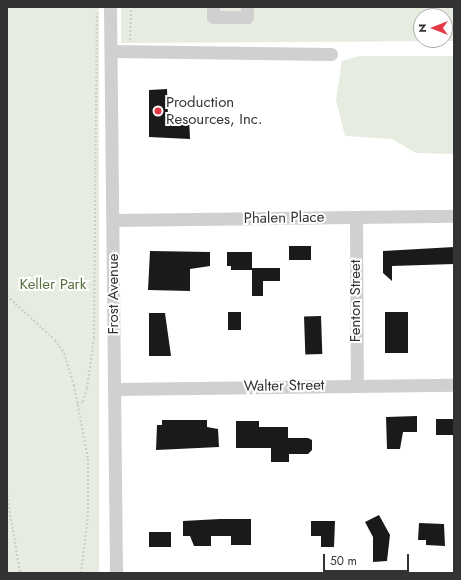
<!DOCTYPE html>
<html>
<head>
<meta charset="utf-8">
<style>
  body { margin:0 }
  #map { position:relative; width:461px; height:580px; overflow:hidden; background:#fff; font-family:Jost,sans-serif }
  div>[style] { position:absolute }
  .green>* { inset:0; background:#e6ecdf; transform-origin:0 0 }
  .building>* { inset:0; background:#1a1a1a; transform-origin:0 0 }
  .path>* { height:2px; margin-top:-1px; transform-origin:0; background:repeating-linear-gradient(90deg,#cdcdcd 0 2px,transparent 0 4px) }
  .minor>* { height:13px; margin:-6.5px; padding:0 6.5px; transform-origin:6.5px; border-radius:6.5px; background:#d0d0d0 }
  .dots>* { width:11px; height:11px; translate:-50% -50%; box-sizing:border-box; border:2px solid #fff; border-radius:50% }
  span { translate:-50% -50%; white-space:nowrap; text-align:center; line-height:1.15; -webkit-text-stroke:4px #fff; paint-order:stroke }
  .poi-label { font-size:15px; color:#333 }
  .left { translate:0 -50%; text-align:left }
  .street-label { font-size:15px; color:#333 }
  .park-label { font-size:15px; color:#56703f }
  .frame { position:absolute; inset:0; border:8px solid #333; pointer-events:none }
  .north { position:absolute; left:413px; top:8px; width:40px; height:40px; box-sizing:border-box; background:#fff; border:1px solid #adadad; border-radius:50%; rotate:270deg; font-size:11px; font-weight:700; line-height:16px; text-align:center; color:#333 }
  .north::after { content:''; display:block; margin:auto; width:14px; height:18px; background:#e63946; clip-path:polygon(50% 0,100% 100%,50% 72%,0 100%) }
  .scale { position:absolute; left:323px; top:554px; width:86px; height:18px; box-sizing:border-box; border:2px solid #333; border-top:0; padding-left:5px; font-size:12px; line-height:14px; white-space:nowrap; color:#333; -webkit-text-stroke:3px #fff; paint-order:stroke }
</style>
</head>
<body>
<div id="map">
  <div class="green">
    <i style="left:7px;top:7px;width:92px;height:566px"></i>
    <i style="clip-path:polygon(evenodd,121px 7px,454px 7px,454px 41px,121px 43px,121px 7px,421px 16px,445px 16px,445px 40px,421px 40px,421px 16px)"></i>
    <i style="clip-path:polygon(359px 56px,454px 56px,454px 154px,416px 153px,392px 139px,345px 136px,336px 100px,342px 61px)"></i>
  </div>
  <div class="building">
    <i style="clip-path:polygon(167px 89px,168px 116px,189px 116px,190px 139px,149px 137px,149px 90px)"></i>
    <i style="left:289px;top:246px;width:22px;height:14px"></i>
    <i style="clip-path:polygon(454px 247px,454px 264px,392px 266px,392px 281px,383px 273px,383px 251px)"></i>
    <i style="clip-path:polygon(150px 251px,210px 252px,210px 266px,190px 269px,190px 291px,148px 290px)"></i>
    <i style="clip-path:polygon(227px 252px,252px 252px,252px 270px,231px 270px,231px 266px,227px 266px)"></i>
    <i style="clip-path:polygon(252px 268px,280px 268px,280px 281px,263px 281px,263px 296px,252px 296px)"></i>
    <i style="left:228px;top:312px;width:13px;height:18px"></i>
    <i style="left:385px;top:312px;width:23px;height:41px"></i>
    <i style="clip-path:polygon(149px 313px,165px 313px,171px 356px,149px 356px)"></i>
    <i style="left:321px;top:316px;width:38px;height:17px;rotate:88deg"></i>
    <i style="clip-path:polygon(417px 416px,417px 432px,403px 432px,400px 449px,387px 449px,386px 417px)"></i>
    <i style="left:436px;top:419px;width:18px;height:16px"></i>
    <i style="clip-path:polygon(162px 420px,207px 420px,207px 427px,218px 429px,219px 447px,156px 450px,157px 425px,162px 425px)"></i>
    <i style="clip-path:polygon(236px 421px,259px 421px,259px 427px,288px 427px,288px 438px,308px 438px,312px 440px,312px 450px,308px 454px,289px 454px,289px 462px,271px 462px,271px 448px,236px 448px)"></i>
    <i style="clip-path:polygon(379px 515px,390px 535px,387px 561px,373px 562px,373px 537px,365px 522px)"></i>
    <i style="clip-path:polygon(220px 519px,251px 519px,251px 545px,231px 545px,231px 536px,211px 536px,211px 546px,194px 546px,190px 536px,183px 536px,183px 521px)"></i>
    <i style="clip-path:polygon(311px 521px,335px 521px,334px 547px,321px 547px,321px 536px,311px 536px)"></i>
    <i style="clip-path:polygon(419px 523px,444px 524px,445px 546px,426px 545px,426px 540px,418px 540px)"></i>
    <i style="left:149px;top:532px;width:22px;height:15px"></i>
  </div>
  <div class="path">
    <i style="left:130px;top:40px;width:33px;rotate:-88deg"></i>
    <i style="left:7px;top:296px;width:65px;rotate:42.5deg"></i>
    <i style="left:55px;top:340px;width:16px;rotate:55deg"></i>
    <i style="left:64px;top:353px;width:34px;rotate:73deg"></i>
    <i style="left:74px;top:385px;width:75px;rotate:79.3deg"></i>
    <i style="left:88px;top:459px;width:56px;rotate:90deg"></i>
    <i style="left:88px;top:515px;width:58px;rotate:96.9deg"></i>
    <i style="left:77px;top:404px;width:6px;rotate:-18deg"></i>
    <i style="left:83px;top:402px;width:15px;rotate:-74deg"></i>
    <i style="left:87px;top:388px;width:50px;rotate:-82deg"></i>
    <i style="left:94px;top:338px;width:325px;rotate:-89.5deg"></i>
    <i style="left:7px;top:495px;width:79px;rotate:80.5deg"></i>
  </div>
  <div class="minor">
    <i style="left:110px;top:7px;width:566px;rotate:89.39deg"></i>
    <i style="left:213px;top:7px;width:10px;rotate:90deg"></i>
    <i style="left:213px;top:17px;width:34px"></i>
    <i style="left:247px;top:17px;width:10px;rotate:-90deg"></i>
    <i style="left:112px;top:51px;width:219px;rotate:0.8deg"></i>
    <i style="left:356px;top:217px;width:168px;rotate:89.7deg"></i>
    <i style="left:113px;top:220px;width:341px;rotate:-0.7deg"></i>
    <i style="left:114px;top:389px;width:340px;rotate:-0.7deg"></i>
  </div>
  <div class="dots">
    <i style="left:158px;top:111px;background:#e63946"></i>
  </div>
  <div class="poi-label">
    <span class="left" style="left:166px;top:111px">Production<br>Resources, Inc.</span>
  </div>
  <div class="street-label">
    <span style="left:284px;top:218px;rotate:-1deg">Phalen Place</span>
    <span style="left:114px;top:294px;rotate:-90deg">Frost Avenue</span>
    <span style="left:356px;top:301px;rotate:-90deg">Fenton Street</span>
    <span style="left:284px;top:386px;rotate:-1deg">Walter Street</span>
  </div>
  <div class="park-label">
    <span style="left:53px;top:285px">Keller Park</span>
  </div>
  <div class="frame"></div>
  <div class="north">N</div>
  <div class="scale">50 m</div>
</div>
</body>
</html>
